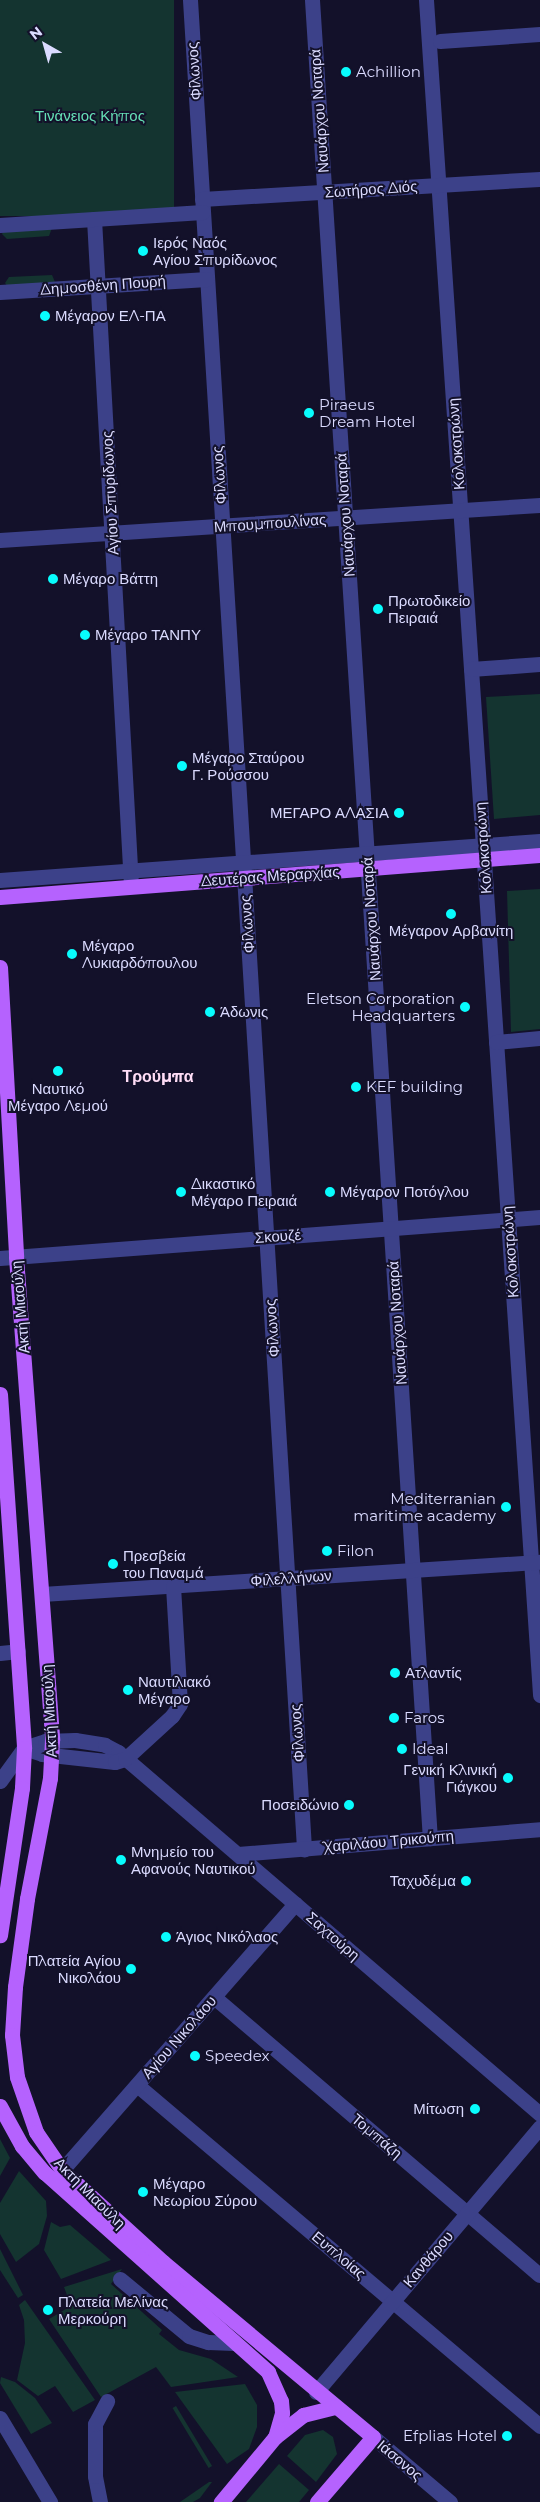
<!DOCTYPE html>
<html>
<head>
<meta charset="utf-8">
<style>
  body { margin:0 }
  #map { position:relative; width:540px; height:2502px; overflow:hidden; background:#13112a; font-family:Montserrat,sans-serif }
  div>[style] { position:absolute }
  .green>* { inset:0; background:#143430; transform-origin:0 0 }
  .minor>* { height:15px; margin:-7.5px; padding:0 7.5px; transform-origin:7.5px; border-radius:7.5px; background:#3c4189 }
  .major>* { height:15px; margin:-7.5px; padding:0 7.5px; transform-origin:7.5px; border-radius:7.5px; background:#b562fe }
  .dots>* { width:14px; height:14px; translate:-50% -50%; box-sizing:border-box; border:2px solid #13112a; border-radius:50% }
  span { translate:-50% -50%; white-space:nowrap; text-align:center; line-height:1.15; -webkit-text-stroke:4px #13112a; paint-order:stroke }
  .street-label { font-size:15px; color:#dbdbff }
  .poi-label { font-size:15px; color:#dbdbff }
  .left { translate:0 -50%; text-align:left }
  .right { translate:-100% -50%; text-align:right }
  .park-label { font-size:15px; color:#65e0b6 }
  .neighbourhood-label { font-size:16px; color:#ffddf6; font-weight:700 }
  .north { position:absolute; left:20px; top:20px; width:50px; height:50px; -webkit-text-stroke:4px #13112a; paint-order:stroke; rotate:322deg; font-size:14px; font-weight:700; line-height:20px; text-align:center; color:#dbdbff }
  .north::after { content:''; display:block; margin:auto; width:18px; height:22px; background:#dbdbff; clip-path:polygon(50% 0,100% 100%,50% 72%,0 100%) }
</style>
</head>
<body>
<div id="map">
  <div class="green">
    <i style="left:0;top:0;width:174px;height:216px"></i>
    <i style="clip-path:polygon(52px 228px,49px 236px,7px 239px,2px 234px,4px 230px)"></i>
    <i style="clip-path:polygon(52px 275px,55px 282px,7px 286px,5px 283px,9px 277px)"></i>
    <i style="clip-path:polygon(540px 694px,540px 815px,494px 819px,486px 697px)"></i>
    <i style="clip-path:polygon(540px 889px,540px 1029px,511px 1032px,507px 891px)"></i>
    <i style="clip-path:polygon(0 2139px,10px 2158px,0 2176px)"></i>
    <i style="clip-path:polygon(19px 2171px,46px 2201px,47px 2216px,39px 2244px,16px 2262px,0 2234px,0 2203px)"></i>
    <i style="clip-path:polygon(51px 2222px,60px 2227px,70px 2225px,111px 2260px,61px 2279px,44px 2250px)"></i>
    <i style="clip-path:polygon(0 2249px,23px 2295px,18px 2298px,0 2270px)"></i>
    <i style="clip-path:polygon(122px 2269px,111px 2284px,162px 2330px,159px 2334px,179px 2350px,211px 2359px,238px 2377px,171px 2387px,156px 2367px,101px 2397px,49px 2319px,71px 2306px,64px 2287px)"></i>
    <i style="clip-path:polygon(25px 2300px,95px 2400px,73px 2412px,55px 2386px,38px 2396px,17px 2380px,25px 2343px,24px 2320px,19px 2305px)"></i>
    <i style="clip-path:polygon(1px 2377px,15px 2382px,35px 2398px,52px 2423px,31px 2434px,0 2383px)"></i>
    <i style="clip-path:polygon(245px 2384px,257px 2405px,257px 2427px,249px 2449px,227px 2464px,175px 2392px)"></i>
    <i style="left:176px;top:2406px;width:70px;height:4px;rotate:59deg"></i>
    <i style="clip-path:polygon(323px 2430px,333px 2437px,337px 2454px,316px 2482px,287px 2456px,305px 2435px)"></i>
    <i style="clip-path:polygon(279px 2464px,309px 2490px,299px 2502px,246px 2502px)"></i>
    <i style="clip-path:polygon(209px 2482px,212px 2482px,200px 2498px,193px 2502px,180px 2502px)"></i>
  </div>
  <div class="minor">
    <i style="left:190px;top:0;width:1853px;rotate:86.47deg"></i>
    <i style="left:312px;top:0;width:1842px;rotate:86.33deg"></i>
    <i style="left:426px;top:0;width:1699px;rotate:86.15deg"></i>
    <i style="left:440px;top:41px;width:100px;rotate:-4deg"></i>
    <i style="left:202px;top:199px;width:339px;rotate:-3.4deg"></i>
    <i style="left:94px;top:219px;width:668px;rotate:86.82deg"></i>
    <i style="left:0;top:225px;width:203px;rotate:-3.7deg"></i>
    <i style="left:0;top:292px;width:207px;rotate:-3.6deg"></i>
    <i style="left:0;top:540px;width:541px;rotate:-3.71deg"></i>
    <i style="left:471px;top:669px;width:69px;rotate:-4.1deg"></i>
    <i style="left:0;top:880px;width:541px;rotate:-4.13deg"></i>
    <i style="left:496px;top:1042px;width:44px;rotate:-5.2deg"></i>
    <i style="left:0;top:1258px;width:542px;rotate:-4.34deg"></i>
    <i style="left:42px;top:1594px;width:498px;rotate:-3.7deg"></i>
    <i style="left:0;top:1653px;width:18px;rotate:-6deg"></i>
    <i style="left:24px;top:1748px;width:22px;rotate:-18deg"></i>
    <i style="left:45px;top:1741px;width:30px;rotate:-2deg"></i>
    <i style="left:75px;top:1740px;width:30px;rotate:9deg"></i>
    <i style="left:105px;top:1745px;width:15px;rotate:28deg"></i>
    <i style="left:118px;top:1752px;width:556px;rotate:40.62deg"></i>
    <i style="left:24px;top:1748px;width:19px;rotate:18deg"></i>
    <i style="left:42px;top:1754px;width:73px;rotate:6.3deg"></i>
    <i style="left:115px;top:1762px;width:10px;rotate:-17deg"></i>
    <i style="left:125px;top:1759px;width:64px;rotate:-42.5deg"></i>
    <i style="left:172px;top:1716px;width:14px;rotate:-56deg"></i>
    <i style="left:180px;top:1704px;width:118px;rotate:-93.4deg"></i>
    <i style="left:0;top:1781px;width:41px;rotate:-54deg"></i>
    <i style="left:238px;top:1854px;width:303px;rotate:-4.7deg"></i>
    <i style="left:214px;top:1997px;width:428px;rotate:40.5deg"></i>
    <i style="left:137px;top:2085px;width:528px;rotate:40.24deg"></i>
    <i style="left:62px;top:2170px;width:354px;rotate:-48.8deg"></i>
    <i style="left:120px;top:2279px;width:89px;rotate:39.6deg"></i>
    <i style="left:189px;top:2336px;width:20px;rotate:18deg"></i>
    <i style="left:208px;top:2342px;width:26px;rotate:2deg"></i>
    <i style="left:316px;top:2392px;width:347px;rotate:-49.8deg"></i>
    <i style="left:0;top:2418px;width:98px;rotate:59.2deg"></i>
    <i style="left:373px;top:2437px;width:101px;rotate:40.2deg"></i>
    <i style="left:100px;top:2502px;width:26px;rotate:-101deg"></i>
    <i style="left:95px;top:2476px;width:52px;rotate:-90deg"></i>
    <i style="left:95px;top:2424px;width:26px;rotate:-62deg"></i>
  </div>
  <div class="major">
    <i style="left:0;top:897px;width:542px;rotate:-4.45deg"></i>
    <i style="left:0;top:967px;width:290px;rotate:86.8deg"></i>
    <i style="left:16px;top:1257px;width:484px;rotate:85.7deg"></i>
    <i style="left:52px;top:1740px;width:38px;rotate:93deg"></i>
    <i style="left:50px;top:1778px;width:123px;rotate:100.8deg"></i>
    <i style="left:27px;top:1899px;width:89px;rotate:97.8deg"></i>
    <i style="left:15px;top:1987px;width:48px;rotate:93.6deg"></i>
    <i style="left:12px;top:2035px;width:42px;rotate:83.2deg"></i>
    <i style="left:17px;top:2077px;width:58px;rotate:70.9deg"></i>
    <i style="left:36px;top:2132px;width:46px;rotate:55.6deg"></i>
    <i style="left:62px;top:2170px;width:137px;rotate:42.3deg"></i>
    <i style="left:163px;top:2262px;width:273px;rotate:39.8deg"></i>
    <i style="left:373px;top:2437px;width:86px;rotate:130.7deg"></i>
    <i style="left:0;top:1394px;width:355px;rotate:86.1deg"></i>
    <i style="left:24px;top:1748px;width:40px;rotate:92.9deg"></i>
    <i style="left:22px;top:1788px;width:149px;rotate:98.5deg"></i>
    <i style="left:0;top:2106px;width:46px;rotate:61.2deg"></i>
    <i style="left:22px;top:2146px;width:35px;rotate:50deg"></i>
    <i style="left:45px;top:2173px;width:299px;rotate:41.7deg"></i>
    <i style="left:268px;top:2372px;width:32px;rotate:66deg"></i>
    <i style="left:281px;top:2401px;width:12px;rotate:85deg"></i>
    <i style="left:282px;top:2413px;width:25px;rotate:106deg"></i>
    <i style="left:275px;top:2437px;width:85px;rotate:129.7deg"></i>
    <i style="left:275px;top:2437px;width:36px;rotate:-38deg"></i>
    <i style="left:303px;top:2415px;width:32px;rotate:-14deg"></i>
  </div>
  <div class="dots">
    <i style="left:346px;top:72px;background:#08fcfd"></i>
    <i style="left:143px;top:251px;background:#08fcfd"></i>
    <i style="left:45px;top:316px;background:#08fcfd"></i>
    <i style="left:309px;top:413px;background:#08fcfd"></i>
    <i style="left:53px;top:579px;background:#08fcfd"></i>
    <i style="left:378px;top:609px;background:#08fcfd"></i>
    <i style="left:85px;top:635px;background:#08fcfd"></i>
    <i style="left:182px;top:766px;background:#08fcfd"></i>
    <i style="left:399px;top:813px;background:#08fcfd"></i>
    <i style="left:451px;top:914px;background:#08fcfd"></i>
    <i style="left:72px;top:954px;background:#08fcfd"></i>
    <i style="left:465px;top:1007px;background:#08fcfd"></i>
    <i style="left:210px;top:1012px;background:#08fcfd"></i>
    <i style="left:58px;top:1071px;background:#08fcfd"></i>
    <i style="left:356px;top:1087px;background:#08fcfd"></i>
    <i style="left:181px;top:1192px;background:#08fcfd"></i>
    <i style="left:330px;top:1192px;background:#08fcfd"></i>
    <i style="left:506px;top:1507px;background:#08fcfd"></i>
    <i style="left:327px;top:1551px;background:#08fcfd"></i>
    <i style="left:113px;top:1564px;background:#08fcfd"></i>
    <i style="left:395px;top:1673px;background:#08fcfd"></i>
    <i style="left:128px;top:1690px;background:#08fcfd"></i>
    <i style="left:394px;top:1718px;background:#08fcfd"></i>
    <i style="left:402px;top:1749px;background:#08fcfd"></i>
    <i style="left:508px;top:1778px;background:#08fcfd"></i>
    <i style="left:349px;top:1805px;background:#08fcfd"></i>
    <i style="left:121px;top:1860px;background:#08fcfd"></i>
    <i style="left:466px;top:1881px;background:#08fcfd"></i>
    <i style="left:166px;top:1937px;background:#08fcfd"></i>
    <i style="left:131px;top:1969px;background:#08fcfd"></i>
    <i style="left:195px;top:2056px;background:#08fcfd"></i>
    <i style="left:475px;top:2109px;background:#08fcfd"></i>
    <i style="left:143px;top:2192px;background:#08fcfd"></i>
    <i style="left:48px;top:2310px;background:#08fcfd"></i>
    <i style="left:507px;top:2436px;background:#08fcfd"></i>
  </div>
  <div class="street-label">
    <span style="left:194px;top:71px;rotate:-94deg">Φίλωνος</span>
    <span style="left:319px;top:111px;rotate:-94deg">Ναυάρχου Νοταρά</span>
    <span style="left:371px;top:189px;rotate:-4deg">Σωτήρος Διός</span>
    <span style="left:103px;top:285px;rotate:-4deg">Δημοσθένη Πουρή</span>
    <span style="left:456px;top:444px;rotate:-94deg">Κολοκοτρώνη</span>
    <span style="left:219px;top:475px;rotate:-94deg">Φίλωνος</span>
    <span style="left:110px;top:493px;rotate:-93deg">Αγίου Σπυρίδωνος</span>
    <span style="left:345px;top:515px;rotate:-94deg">Ναυάρχου Νοταρά</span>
    <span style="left:270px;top:523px;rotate:-4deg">Μπουμπουλίνας</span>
    <span style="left:483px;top:848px;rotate:-94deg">Κολοκοτρώνη</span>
    <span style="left:270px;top:876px;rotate:-4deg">Δευτέρας Μεραρχίας</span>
    <span style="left:371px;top:919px;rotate:-94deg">Ναυάρχου Νοταρά</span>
    <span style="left:247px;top:924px;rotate:-94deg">Φίλωνος</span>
    <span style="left:278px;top:1236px;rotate:-4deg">Σκουζέ</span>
    <span style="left:510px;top:1252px;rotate:-94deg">Κολοκοτρώνη</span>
    <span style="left:20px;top:1307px;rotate:-95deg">Ακτή Μιαούλη</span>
    <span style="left:397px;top:1323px;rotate:-94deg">Ναυάρχου Νοταρά</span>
    <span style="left:272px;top:1328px;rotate:-94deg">Φίλωνος</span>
    <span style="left:291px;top:1578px;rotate:-4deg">Φιλελλήνων</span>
    <span style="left:49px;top:1711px;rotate:-93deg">Ακτή Μιαούλη</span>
    <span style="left:297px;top:1733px;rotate:-94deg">Φίλωνος</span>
    <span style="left:389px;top:1841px;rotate:-5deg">Χαριλάου Τρικούπη</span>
    <span style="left:333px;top:1936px;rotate:41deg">Σαχτούρη</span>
    <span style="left:179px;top:2037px;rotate:-49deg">Αγίου Νικολάου</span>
    <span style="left:377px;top:2136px;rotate:40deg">Τομπάζη</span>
    <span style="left:90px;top:2193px;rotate:45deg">Ακτή Μιαούλη</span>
    <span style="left:339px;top:2255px;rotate:40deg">Ευπλοίας</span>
    <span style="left:428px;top:2259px;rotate:-50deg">Κανθάρου</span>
    <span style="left:400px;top:2460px;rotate:40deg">Ιάσονος</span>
  </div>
  <div class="poi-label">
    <span class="left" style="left:356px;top:72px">Achillion</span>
    <span class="left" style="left:153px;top:251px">Ιερός Ναός<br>Αγίου Σπυρίδωνος</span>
    <span class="left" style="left:55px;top:316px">Μέγαρον ΕΛ-ΠΑ</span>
    <span class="left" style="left:319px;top:413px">Piraeus<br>Dream Hotel</span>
    <span class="left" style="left:63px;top:579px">Μέγαρο Βάττη</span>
    <span class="left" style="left:388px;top:609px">Πρωτοδικείο<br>Πειραιά</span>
    <span class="left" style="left:95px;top:635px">Μέγαρο ΤΑΝΠΥ</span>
    <span class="left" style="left:192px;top:766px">Μέγαρο Σταύρου<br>Γ. Ρούσσου</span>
    <span class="right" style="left:389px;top:813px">ΜΕΓΑΡΟ ΑΛΑΣΙΑ</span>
    <span style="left:451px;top:931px">Μέγαρον Αρβανίτη</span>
    <span class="left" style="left:82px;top:954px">Μέγαρο<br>Λυκιαρδόπουλου</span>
    <span class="right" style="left:455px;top:1007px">Eletson Corporation<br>Headquarters</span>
    <span class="left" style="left:220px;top:1012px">Άδωνις</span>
    <span class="left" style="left:366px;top:1087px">KEF building</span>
    <span style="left:58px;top:1097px">Ναυτικό<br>Μέγαρο Λεμού</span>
    <span class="left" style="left:191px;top:1192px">Δικαστικό<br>Μέγαρο Πειραιά</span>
    <span class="left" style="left:340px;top:1192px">Μέγαρον Ποτόγλου</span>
    <span class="right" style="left:496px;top:1507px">Mediterranian<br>maritime academy</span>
    <span class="left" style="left:337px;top:1551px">Filon</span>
    <span class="left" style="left:123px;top:1564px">Πρεσβεία<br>του Παναμά</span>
    <span class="left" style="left:405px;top:1673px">Ατλαντίς</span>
    <span class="left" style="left:138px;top:1690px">Ναυτιλιακό<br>Μέγαρο</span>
    <span class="left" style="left:404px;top:1718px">Faros</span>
    <span class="left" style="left:412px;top:1749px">Ideal</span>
    <span class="right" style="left:497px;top:1778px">Γενική Κλινική<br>Γιάγκου</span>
    <span class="right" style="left:339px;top:1805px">Ποσειδώνιο</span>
    <span class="left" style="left:131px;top:1860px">Μνημείο του<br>Αφανούς Ναυτικού</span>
    <span class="right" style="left:456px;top:1881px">Ταχυδέμα</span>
    <span class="left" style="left:176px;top:1937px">Άγιος Νικόλαος</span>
    <span class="right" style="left:121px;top:1969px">Πλατεία Αγίου<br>Νικολάου</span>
    <span class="left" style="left:205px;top:2056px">Speedex</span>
    <span class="right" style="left:464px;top:2109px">Μίτωση</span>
    <span class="left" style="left:153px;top:2192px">Μέγαρο<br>Νεωρίου Σύρου</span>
    <span class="left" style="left:58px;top:2310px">Πλατεία Μελίνας<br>Μερκούρη</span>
    <span class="right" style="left:497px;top:2436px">Efplias Hotel</span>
  </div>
  <div class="park-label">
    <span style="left:90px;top:116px">Τινάνειος Κήπος</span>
  </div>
  <div class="neighbourhood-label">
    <span style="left:158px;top:1077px">Τρούμπα</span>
  </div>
  <div class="north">N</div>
</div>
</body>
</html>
